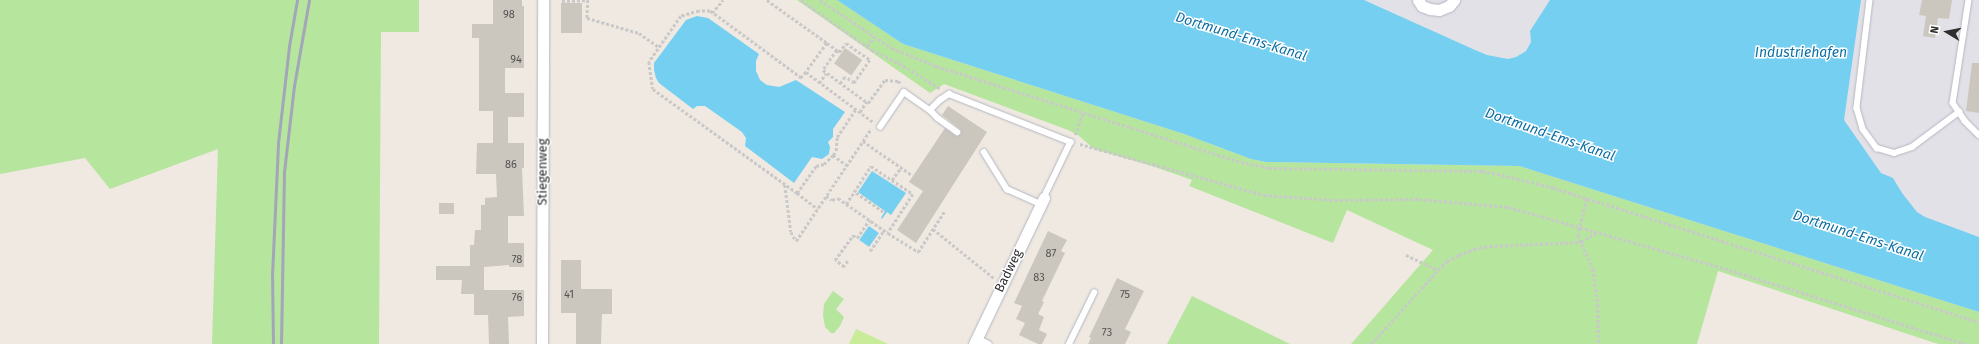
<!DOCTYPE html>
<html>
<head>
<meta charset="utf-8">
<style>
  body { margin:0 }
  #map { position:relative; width:1979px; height:344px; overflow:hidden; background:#efe9e1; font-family:"Fira Sans",sans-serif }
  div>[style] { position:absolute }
  .industrial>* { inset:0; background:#e3e1e8 }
  .green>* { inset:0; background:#b6e59e }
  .pitch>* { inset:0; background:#c9ec9a }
  .water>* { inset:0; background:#75cff0; transform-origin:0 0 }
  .building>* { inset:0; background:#cbc7bf; transform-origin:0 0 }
  .path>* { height:2.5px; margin-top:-1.25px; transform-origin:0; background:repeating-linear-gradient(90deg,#c9c9c9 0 3px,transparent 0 5px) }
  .roads { filter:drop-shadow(0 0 1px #b4b7c1) drop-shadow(0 0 1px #b4b7c1) }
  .service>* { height:5.5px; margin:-2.75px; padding:0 2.75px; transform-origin:2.75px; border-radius:2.75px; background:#fff }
  .minor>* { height:11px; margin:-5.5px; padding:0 5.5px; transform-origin:5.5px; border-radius:5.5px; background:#fff }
  .rail>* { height:3px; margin:-1.5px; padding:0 1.5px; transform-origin:1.5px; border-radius:1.5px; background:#a3a6b8 }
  span { translate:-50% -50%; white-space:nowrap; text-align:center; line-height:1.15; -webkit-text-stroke:3px #fff; paint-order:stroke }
  .number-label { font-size:11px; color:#555452 }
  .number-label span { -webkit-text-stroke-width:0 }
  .street-label { font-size:13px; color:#2e2e2e }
  .water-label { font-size:14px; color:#0d6fa3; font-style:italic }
  .north { position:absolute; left:1927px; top:12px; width:40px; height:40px; -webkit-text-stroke:3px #fff; paint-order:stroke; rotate:280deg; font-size:11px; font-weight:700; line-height:16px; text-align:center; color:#2e2e2e }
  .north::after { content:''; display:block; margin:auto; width:14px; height:18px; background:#2e2e2e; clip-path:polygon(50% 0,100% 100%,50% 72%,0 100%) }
</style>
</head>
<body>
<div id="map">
  <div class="industrial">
    <i style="clip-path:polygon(1355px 0,1979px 0,1979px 236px,1671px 146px)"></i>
  </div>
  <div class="green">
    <i style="clip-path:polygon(0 0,419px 0,419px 32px,381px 32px,379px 344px,212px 344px,218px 149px,110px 189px,85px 158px,0 174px)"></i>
    <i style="clip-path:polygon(797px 0,837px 0,903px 44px,1184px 134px,1251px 159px,1266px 162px,1519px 166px,1979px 312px,1979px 344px,1938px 344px,1718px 271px,1697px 344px,1351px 344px,1433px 250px,1347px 210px,1333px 243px,1189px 186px,1192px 180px,1152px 166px,1094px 149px,1078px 135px,1068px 130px,944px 84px,930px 93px)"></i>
    <i style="clip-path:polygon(833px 291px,844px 299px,836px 309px,844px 317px,840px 326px,834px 333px,831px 333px,825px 327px,823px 315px,824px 304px)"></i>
    <i style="clip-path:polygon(1192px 296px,1290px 344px,1167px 344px)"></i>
  </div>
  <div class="pitch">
    <i style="clip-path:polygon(856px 329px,888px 344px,849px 344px)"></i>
  </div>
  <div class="water">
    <i style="clip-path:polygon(837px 0,1364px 0,1475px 50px,1487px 55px,1508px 59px,1516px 57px,1526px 51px,1531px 42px,1530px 31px,1550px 0,1861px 0,1844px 120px,1881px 173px,1893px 178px,1902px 193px,1917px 212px,1925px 217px,1979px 237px,1979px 312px,1519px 166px,1266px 162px,1251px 159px,1184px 134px,903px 44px)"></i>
    <i style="clip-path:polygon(697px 16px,708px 18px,759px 54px,756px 61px,756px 71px,760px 80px,767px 85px,779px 87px,796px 80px,845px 112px,833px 129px,833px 137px,828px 142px,830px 147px,829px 154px,822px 159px,812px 157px,794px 183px,745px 146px,746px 138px,742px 132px,705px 106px,697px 106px,693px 109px,659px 83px,656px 78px,654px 70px,654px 63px,686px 20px)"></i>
    <i style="clip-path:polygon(872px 171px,906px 193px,891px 215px,887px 212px,882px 219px,881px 218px,885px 211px,858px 192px)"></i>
    <i style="left:869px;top:226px;width:12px;height:17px;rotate:35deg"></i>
  </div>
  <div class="building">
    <i style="clip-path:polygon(493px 0,522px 0,522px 6px,524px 6px,524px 68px,505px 68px,505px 93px,524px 93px,524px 117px,508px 117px,508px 143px,524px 143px,524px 168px,522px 168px,524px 216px,508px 216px,508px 243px,524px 243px,524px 267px,509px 267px,509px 265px,484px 267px,484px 290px,524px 290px,524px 316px,508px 317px,509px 344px,489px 344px,488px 315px,474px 315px,474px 294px,461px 294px,462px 280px,436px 280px,436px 266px,470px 266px,470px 245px,474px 245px,475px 230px,481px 230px,481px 205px,485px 205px,485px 198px,497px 197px,496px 174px,476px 174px,477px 143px,493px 143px,493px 111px,479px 111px,479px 38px,472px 38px,472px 24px,493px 24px)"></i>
    <i style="clip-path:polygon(1922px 0,1952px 0,1949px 19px,1938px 18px,1935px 38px,1923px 36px,1926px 16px,1919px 15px)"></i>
    <i style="left:561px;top:3px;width:21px;height:30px"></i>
    <i style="left:845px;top:48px;width:21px;height:19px;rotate:35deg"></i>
    <i style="clip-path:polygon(1972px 63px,1979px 63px,1979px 113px,1966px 111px)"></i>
    <i style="clip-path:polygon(948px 106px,987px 132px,916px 243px,897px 230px,923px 191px,909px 182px,945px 128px,956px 136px,961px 134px,960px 129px,942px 115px)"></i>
    <i style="left:439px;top:203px;width:15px;height:11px"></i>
    <i style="clip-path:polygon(1048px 231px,1067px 240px,1061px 251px,1065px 253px,1042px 301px,1044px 302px,1038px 314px,1044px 317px,1039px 330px,1047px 334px,1042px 344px,1038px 344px,1019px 335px,1025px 323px,1016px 319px,1022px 306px,1014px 303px)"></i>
    <i style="clip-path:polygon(561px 260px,581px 260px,581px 289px,612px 289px,612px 314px,602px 314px,601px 344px,576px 344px,576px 313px,561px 313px)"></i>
    <i style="clip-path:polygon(1117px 278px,1144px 291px,1125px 329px,1131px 332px,1125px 344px,1088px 344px,1091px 338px,1089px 337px)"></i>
  </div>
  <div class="path">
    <i style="left:767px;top:0;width:74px;rotate:35.6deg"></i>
    <i style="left:827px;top:43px;width:36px;rotate:126deg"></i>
    <i style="left:806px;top:72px;width:84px;rotate:36.7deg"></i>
    <i style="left:801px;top:0;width:87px;rotate:35.2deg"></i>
    <i style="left:872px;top:50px;width:30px;rotate:26deg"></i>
    <i style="left:899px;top:63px;width:49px;rotate:31.8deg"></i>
    <i style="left:820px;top:0;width:87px;rotate:33.7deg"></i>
    <i style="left:892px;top:48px;width:48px;rotate:22.2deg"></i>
    <i style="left:936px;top:66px;width:320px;rotate:17.5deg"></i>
    <i style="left:1241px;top:162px;width:29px;rotate:12deg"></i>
    <i style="left:1269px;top:168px;width:213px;rotate:0.8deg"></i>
    <i style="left:1482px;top:171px;width:20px;rotate:11deg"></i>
    <i style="left:1502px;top:175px;width:54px;rotate:14deg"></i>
    <i style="left:1554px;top:188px;width:446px;rotate:17.5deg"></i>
    <i style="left:562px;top:1px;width:26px;rotate:-2deg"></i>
    <i style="left:588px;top:0;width:18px;rotate:93deg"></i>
    <i style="left:587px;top:18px;width:54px;rotate:16.1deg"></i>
    <i style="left:639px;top:33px;width:24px;rotate:35deg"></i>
    <i style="left:712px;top:13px;width:17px;rotate:-50deg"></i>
    <i style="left:827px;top:43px;width:12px;rotate:35deg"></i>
    <i style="left:837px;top:50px;width:24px;rotate:125deg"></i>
    <i style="left:823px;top:70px;width:56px;rotate:36.3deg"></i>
    <i style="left:868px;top:103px;width:29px;rotate:-54deg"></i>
    <i style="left:885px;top:80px;width:13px;rotate:4deg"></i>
    <i style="left:898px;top:81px;width:5px;rotate:37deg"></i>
    <i style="left:867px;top:46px;width:11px;rotate:-52deg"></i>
    <i style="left:837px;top:50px;width:3px;rotate:45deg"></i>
    <i style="left:839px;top:52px;width:11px;rotate:-52deg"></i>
    <i style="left:846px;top:43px;width:29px;rotate:35deg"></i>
    <i style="left:870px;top:60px;width:28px;rotate:125deg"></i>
    <i style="left:854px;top:83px;width:11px;rotate:-146deg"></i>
    <i style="left:845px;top:77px;width:7px;rotate:124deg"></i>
    <i style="left:806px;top:72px;width:8px;rotate:130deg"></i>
    <i style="left:801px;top:78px;width:113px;rotate:-143.6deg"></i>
    <i style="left:710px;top:11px;width:11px;rotate:180deg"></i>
    <i style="left:699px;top:11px;width:19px;rotate:164deg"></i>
    <i style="left:681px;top:16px;width:56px;rotate:124.8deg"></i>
    <i style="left:649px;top:62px;width:27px;rotate:82deg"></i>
    <i style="left:653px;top:89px;width:178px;rotate:35.8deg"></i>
    <i style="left:797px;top:193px;width:33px;rotate:-55deg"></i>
    <i style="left:816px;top:166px;width:8px;rotate:-14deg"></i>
    <i style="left:824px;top:164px;width:13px;rotate:-45deg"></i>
    <i style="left:833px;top:155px;width:5px;rotate:-53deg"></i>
    <i style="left:836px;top:151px;width:14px;rotate:-86deg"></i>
    <i style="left:837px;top:137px;width:34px;rotate:-56deg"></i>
    <i style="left:819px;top:83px;width:12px;rotate:-55deg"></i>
    <i style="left:860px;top:112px;width:12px;rotate:-59deg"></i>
    <i style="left:1075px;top:135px;width:24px;rotate:-71deg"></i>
    <i style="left:863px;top:141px;width:60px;rotate:34.8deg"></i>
    <i style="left:1080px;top:144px;width:191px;rotate:15.5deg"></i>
    <i style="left:1264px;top:195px;width:71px;rotate:4deg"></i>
    <i style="left:1335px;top:200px;width:84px;rotate:-0.7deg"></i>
    <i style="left:1419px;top:199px;width:89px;rotate:5.1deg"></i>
    <i style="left:1508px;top:207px;width:220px;rotate:15.8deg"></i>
    <i style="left:1720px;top:267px;width:258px;rotate:17.4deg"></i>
    <i style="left:833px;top:155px;width:17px;rotate:36deg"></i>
    <i style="left:892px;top:180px;width:16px;rotate:-55deg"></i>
    <i style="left:785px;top:185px;width:47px;rotate:82.7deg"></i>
    <i style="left:791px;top:232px;width:10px;rotate:61deg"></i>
    <i style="left:796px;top:241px;width:135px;rotate:-56.2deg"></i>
    <i style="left:797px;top:193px;width:26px;rotate:37deg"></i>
    <i style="left:826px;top:196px;width:7px;rotate:34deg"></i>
    <i style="left:832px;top:200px;width:6px;rotate:-18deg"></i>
    <i style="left:838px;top:198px;width:61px;rotate:35deg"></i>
    <i style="left:1587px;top:199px;width:37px;rotate:104deg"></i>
    <i style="left:1578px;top:235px;width:37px;rotate:66deg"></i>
    <i style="left:1593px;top:269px;width:36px;rotate:82deg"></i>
    <i style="left:1598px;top:305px;width:39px;rotate:89deg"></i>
    <i style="left:846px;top:204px;width:14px;rotate:-56deg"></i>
    <i style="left:883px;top:212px;width:35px;rotate:-145deg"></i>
    <i style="left:854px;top:192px;width:31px;rotate:-57deg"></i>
    <i style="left:871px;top:166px;width:50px;rotate:33.7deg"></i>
    <i style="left:913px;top:194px;width:46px;rotate:122.7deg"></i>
    <i style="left:888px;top:233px;width:36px;rotate:32deg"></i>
    <i style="left:918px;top:252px;width:48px;rotate:-57deg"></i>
    <i style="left:933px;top:229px;width:78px;rotate:38.8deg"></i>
    <i style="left:870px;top:251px;width:25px;rotate:-56deg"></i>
    <i style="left:1406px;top:255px;width:35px;rotate:25deg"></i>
    <i style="left:848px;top:261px;width:7px;rotate:124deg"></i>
    <i style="left:844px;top:267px;width:11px;rotate:-142deg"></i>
    <i style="left:835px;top:260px;width:31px;rotate:-54deg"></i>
    <i style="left:853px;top:235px;width:5px;rotate:37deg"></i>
    <i style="left:857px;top:238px;width:22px;rotate:-56deg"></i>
    <i style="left:1371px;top:344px;width:100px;rotate:-47.8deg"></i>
    <i style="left:1438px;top:270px;width:13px;rotate:-45deg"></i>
    <i style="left:1447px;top:261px;width:13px;rotate:-27deg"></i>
    <i style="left:1459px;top:255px;width:16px;rotate:-22deg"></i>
    <i style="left:1474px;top:249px;width:16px;rotate:-11deg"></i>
    <i style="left:1490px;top:246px;width:91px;rotate:-2.5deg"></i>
    <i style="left:1581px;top:242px;width:19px;rotate:-32deg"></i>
  </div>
  <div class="roads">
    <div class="service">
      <i style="left:1870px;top:0;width:109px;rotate:96.9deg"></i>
      <i style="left:1857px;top:108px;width:22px;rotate:74deg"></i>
      <i style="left:1863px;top:129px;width:24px;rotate:54deg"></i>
      <i style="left:1877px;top:148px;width:18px;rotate:16deg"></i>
      <i style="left:1894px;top:153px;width:19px;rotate:-18deg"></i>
      <i style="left:1912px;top:147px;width:59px;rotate:-36.7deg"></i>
      <i style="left:1969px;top:0;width:104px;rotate:98.8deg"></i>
      <i style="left:1953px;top:103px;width:22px;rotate:56deg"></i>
      <i style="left:1965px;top:121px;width:20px;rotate:45deg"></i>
      <i style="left:930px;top:110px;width:14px;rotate:-45deg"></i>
      <i style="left:940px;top:100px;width:11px;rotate:-34deg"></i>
      <i style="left:949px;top:94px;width:131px;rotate:21.5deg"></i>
      <i style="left:1071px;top:142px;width:62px;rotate:115.7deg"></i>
      <i style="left:880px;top:127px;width:42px;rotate:-55.6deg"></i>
      <i style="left:904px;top:92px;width:32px;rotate:35deg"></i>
      <i style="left:930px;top:110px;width:11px;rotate:45deg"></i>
      <i style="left:938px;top:118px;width:24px;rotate:36deg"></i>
      <i style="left:984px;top:152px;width:44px;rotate:58.1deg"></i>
      <i style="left:1007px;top:189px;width:37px;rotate:24deg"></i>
      <i style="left:977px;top:338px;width:13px;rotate:27deg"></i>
      <i style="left:1069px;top:344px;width:57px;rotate:-63.9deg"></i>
    </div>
    <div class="minor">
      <i style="left:1418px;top:0;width:7px;rotate:56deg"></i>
      <i style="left:1422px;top:6px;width:9px;rotate:21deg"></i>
      <i style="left:1430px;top:9px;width:9px;rotate:6deg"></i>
      <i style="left:1439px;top:10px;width:11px;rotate:-22deg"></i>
      <i style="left:1449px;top:6px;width:8px;rotate:-50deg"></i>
      <i style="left:542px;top:344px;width:344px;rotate:-89.8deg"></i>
      <i style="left:974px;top:344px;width:162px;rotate:-64.4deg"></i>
    </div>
  </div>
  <div class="rail">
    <i style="left:273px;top:344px;width:68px;rotate:-90.8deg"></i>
    <i style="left:272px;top:276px;width:133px;rotate:-87.4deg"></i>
    <i style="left:278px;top:143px;width:98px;rotate:-83.5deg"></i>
    <i style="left:289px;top:46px;width:47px;rotate:-80.1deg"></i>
    <i style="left:281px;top:344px;width:172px;rotate:-89deg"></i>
    <i style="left:284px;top:172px;width:87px;rotate:-83.4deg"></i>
    <i style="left:294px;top:86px;width:87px;rotate:-80.1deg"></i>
  </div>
  <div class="number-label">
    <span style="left:509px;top:15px">98</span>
    <span style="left:516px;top:60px">94</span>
    <span style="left:511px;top:165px">86</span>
    <span style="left:1051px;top:254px">87</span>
    <span style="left:517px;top:260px">78</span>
    <span style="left:1039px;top:278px">83</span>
    <span style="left:569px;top:295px">41</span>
    <span style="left:1125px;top:295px">75</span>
    <span style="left:517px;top:298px">76</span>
    <span style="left:1107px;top:333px">73</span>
  </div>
  <div class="street-label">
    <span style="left:543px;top:172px;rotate:-90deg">Stiegenweg</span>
    <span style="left:1009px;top:271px;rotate:-64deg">Badweg</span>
  </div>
  <div class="water-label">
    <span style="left:1241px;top:37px;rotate:17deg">Dortmund-Ems-Kanal</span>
    <span style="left:1801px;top:53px">Industriehafen</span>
    <span style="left:1550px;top:135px;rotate:19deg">Dortmund-Ems-Kanal</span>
    <span style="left:1858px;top:236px;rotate:18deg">Dortmund-Ems-Kanal</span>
  </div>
  <div class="north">N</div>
</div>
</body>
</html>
